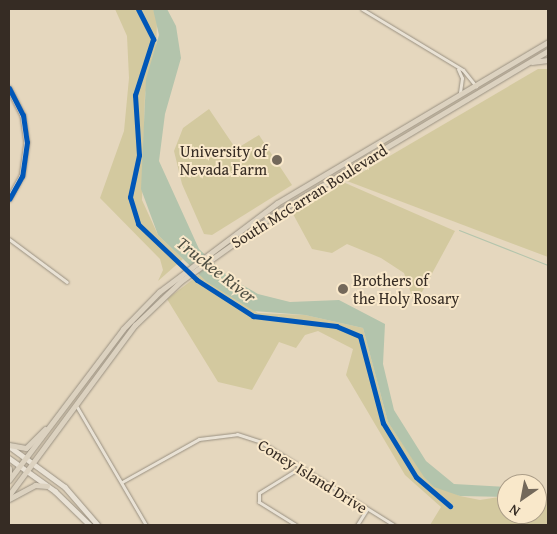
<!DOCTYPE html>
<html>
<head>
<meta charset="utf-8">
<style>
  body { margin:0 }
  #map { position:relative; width:557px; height:534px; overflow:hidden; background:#e5d7be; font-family:"Gentium Book Plus",serif }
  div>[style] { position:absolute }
  .green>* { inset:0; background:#d3c99f }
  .water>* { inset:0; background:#b3c4ac }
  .stream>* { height:1px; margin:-0.5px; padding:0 0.5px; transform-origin:0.5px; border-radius:0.5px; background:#b3c4ac }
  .roads { filter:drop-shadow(0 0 1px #9a9182) drop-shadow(0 0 1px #9a9182) }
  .minor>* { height:3px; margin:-1.5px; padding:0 1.5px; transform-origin:1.5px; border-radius:1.5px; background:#e9e2d5 }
  .tertiary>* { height:4.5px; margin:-2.25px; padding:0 2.25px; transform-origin:2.25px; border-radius:2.25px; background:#e9e2d5 }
  .secondary>* { height:4.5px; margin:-2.25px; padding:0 2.25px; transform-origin:2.25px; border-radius:2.25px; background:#e9e2d5 }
  .primary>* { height:5px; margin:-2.5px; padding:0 2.5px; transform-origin:2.5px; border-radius:2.5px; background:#dcd2c0 }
  .cycleway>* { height:5px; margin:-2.5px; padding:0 2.5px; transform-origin:2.5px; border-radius:2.5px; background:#0057b8 }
  .dots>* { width:14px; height:14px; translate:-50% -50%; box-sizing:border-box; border:2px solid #f9e8ca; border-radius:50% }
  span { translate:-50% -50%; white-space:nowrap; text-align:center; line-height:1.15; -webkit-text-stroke:4px #f9e8ca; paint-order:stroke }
  .poi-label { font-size:16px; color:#362c24 }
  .right { translate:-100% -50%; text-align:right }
  .left { translate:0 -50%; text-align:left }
  .street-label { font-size:16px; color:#362c24 }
  .water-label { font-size:18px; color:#505044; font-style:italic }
  .frame { position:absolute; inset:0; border:10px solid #362c24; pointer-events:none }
  .north { position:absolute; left:497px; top:474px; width:50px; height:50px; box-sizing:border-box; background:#f9e8ca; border:1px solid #ab9d88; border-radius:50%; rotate:213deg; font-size:14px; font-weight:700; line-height:20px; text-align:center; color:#362c24 }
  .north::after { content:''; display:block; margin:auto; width:18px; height:22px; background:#73685a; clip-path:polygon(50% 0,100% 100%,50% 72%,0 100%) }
</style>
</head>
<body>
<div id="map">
  <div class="green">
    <i style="clip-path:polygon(115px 9px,153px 9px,157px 20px,156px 55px,145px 94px,142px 200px,158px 235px,183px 259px,158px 281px,163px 270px,160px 259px,100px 198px,124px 131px,129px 78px,127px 36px)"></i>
    <i style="clip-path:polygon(538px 69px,548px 69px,548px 257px,347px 181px)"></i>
    <i style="clip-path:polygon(209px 109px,236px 149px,259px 135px,292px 185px,212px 235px,204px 234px,182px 184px,174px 151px,183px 128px)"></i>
    <i style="clip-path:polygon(343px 182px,455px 231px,415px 305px,404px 273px,381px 258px,347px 244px,332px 253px,312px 249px,293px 214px)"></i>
    <i style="clip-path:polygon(200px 274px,258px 313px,305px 315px,363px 328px,388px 422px,428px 481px,460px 496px,480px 500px,505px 496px,507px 514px,537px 514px,537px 495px,548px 494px,548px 525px,430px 525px,441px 507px,405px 475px,346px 375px,353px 349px,318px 331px,305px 335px,296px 348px,279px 342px,252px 390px,218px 382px,167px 299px)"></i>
  </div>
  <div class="water">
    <i style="clip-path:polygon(153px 9px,167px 9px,176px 26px,181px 58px,165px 114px,159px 161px,199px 249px,230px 278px,258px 294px,290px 302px,339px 300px,385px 324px,383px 364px,394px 410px,426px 461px,454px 484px,507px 487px,507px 497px,460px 496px,434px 487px,424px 477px,388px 422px,363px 328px,305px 315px,254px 311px,207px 282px,158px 235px,141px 189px,146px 79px,159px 35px)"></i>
  </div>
  <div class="stream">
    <i style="left:459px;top:230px;width:96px;rotate:21.5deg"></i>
  </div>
  <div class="roads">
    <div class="minor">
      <i style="left:362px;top:9px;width:118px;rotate:31.1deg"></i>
      <i style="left:463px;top:70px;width:21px;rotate:51deg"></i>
      <i style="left:458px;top:69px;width:10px;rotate:66deg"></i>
      <i style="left:462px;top:78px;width:15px;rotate:98deg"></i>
      <i style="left:9px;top:239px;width:72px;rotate:36.6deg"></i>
      <i style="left:77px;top:407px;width:137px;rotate:59.7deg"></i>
      <i style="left:122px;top:482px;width:88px;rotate:-29.2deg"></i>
      <i style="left:199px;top:439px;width:38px;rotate:-7deg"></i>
      <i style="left:237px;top:434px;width:25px;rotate:18deg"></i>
      <i style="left:261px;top:442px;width:157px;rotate:32deg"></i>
      <i style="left:296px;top:525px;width:44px;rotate:-148.1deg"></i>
      <i style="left:259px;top:502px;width:9px;rotate:-90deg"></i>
      <i style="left:259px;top:493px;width:49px;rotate:-31.8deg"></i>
      <i style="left:357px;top:525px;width:19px;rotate:-58deg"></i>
    </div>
    <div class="tertiary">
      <i style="left:9px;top:88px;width:30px;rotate:63deg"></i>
      <i style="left:23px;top:115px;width:27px;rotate:82deg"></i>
      <i style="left:27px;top:142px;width:34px;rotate:98deg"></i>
      <i style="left:22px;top:176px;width:26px;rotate:119deg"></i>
    </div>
    <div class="secondary">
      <i style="left:9px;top:446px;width:69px;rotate:36.2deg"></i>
      <i style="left:65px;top:487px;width:50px;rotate:49deg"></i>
      <i style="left:9px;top:458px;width:57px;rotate:35.7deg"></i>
      <i style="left:55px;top:491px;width:49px;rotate:44.2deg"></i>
    </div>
    <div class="primary">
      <i style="left:532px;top:62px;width:16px;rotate:-7deg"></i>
      <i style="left:9px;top:445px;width:17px;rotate:10deg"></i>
      <i style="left:26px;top:448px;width:27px;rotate:-45deg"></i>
      <i style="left:9px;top:468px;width:5px;rotate:90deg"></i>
      <i style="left:9px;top:480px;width:189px;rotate:-52.9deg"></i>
      <i style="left:123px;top:329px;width:52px;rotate:-45.8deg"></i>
      <i style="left:159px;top:292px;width:148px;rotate:-37deg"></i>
      <i style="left:277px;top:203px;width:315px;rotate:-30.7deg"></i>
      <i style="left:9px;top:495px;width:212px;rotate:-53.5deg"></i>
      <i style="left:135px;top:325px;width:64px;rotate:-43.7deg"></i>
      <i style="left:181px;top:281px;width:123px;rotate:-35.4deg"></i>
      <i style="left:281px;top:210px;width:311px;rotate:-30.8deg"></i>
      <i style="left:9px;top:499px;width:30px;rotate:-28deg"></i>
      <i style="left:35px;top:485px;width:12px;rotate:5deg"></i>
    </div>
  </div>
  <div class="cycleway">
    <i style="left:138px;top:9px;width:34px;rotate:63deg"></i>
    <i style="left:153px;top:39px;width:59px;rotate:107.8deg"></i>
    <i style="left:135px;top:95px;width:60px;rotate:86.2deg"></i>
    <i style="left:139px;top:155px;width:43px;rotate:102.1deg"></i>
    <i style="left:130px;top:197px;width:28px;rotate:73deg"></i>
    <i style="left:138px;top:224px;width:81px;rotate:43.5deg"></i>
    <i style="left:197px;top:280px;width:67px;rotate:32.7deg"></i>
    <i style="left:253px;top:316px;width:84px;rotate:6.9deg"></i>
    <i style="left:336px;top:326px;width:26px;rotate:23deg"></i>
    <i style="left:360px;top:336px;width:90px;rotate:75.2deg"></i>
    <i style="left:383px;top:423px;width:63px;rotate:58.6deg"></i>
    <i style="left:416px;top:477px;width:45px;rotate:40.5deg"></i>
    <i style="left:9px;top:88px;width:30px;rotate:63deg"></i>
    <i style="left:23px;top:115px;width:27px;rotate:82deg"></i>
    <i style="left:27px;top:142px;width:34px;rotate:98deg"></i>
    <i style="left:22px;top:176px;width:26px;rotate:119deg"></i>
  </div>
  <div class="dots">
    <i style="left:277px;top:160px;background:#73685a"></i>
    <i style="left:343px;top:289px;background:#73685a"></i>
  </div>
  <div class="poi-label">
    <span class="right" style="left:267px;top:160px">University of<br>Nevada Farm</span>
    <span class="left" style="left:353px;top:289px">Brothers of<br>the Holy Rosary</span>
  </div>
  <div class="street-label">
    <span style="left:309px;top:196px;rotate:-32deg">South McCarran Boulevard</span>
    <span style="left:313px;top:476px;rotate:32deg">Coney Island Drive</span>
  </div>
  <div class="water-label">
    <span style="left:216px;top:270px;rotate:38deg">Truckee River</span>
  </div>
  <div class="frame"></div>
  <div class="north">N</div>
</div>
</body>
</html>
